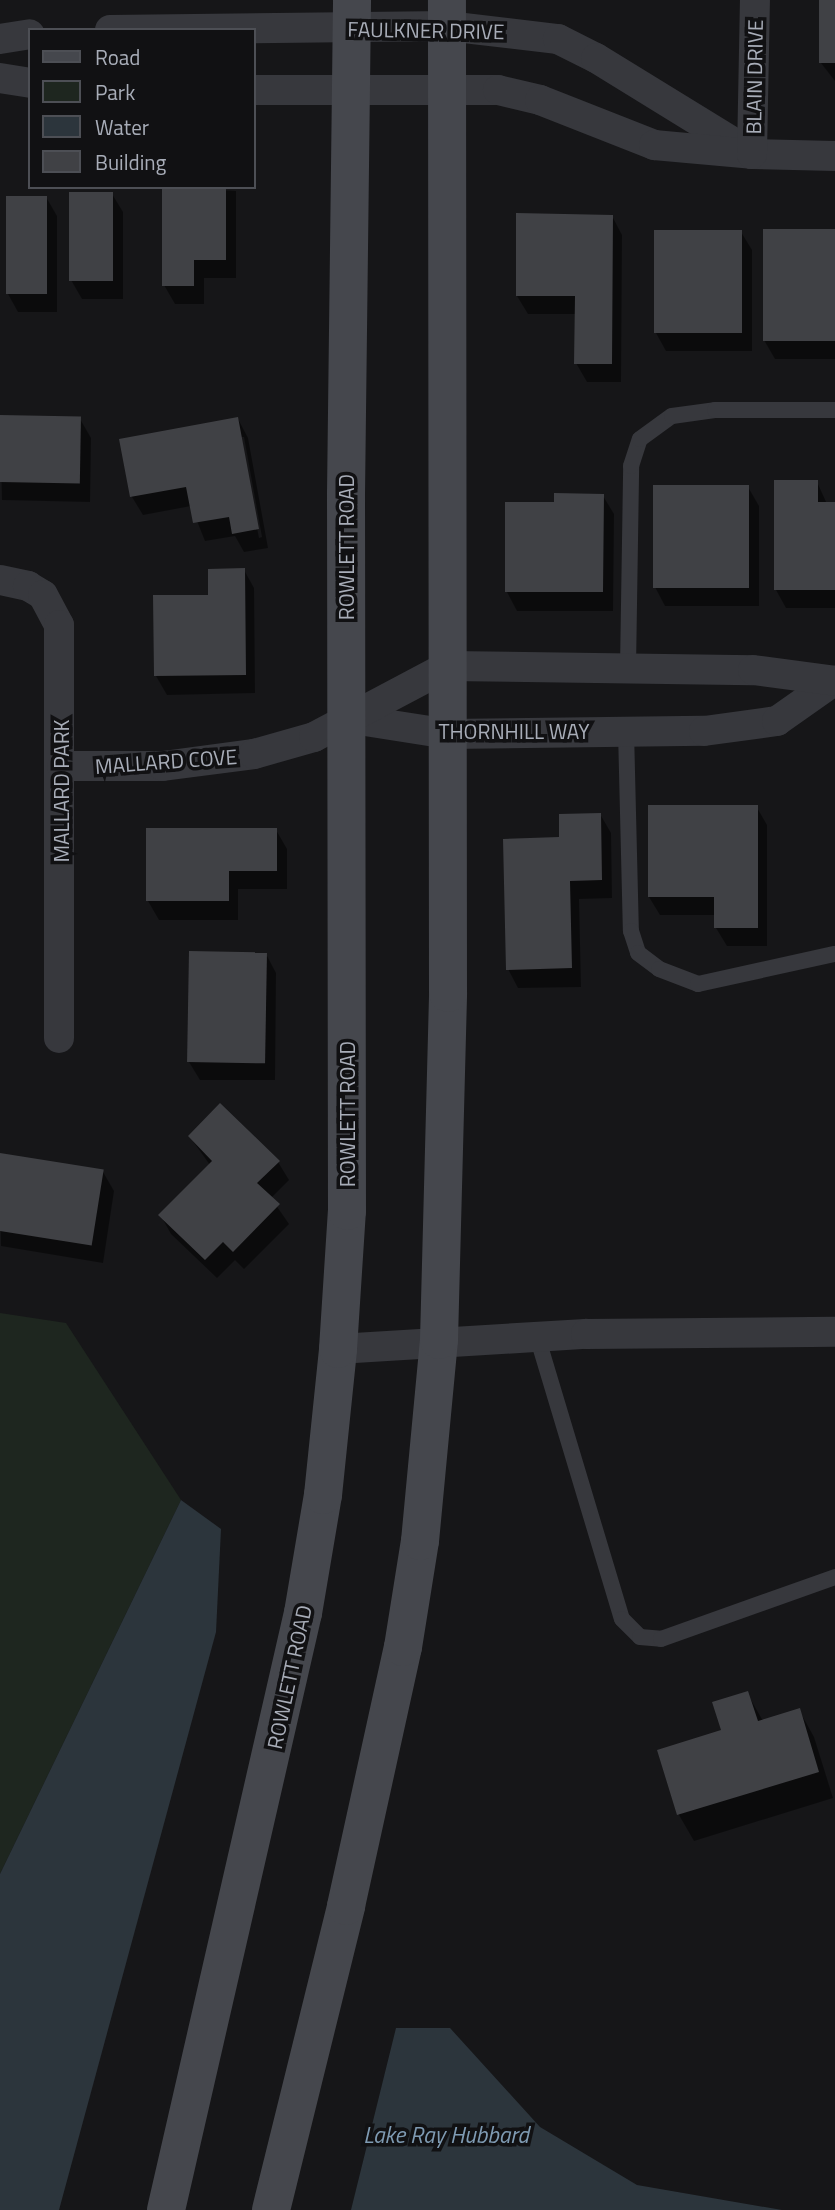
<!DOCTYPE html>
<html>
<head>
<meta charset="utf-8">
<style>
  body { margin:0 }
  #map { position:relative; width:835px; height:2210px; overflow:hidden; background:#161618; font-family:"Titillium Web",sans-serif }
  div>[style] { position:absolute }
  .green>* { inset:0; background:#1e261f }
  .water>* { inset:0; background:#2c353c }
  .shadow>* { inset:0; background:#0007 }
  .building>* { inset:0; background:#404145; transform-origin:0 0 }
  .lane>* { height:16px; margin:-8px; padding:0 8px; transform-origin:8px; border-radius:8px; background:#37383d }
  .street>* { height:30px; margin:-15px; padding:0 15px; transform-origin:15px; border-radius:15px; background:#37383d }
  .secondary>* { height:38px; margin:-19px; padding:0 19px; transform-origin:19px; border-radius:19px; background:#45474d }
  span { translate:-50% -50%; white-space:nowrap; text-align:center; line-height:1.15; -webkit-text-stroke:7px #111113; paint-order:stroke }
  .street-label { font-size:21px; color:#a8adb8 }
  .water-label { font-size:23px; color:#7f9bb3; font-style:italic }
  .legend { position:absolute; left:28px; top:28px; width:228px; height:161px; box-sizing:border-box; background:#111113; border:2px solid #4d4f55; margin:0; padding:9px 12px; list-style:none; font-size:21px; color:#a8adb8 }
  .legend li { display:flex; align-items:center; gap:14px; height:35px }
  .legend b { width:35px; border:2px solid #4d4f55 }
</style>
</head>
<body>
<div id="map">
  <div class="green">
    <i style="clip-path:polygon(0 1313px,66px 1323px,181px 1500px,0 1874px)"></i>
  </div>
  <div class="water">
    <i style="clip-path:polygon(181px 1500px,221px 1529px,216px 1632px,59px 2210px,0 2210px,0 1874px)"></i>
    <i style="clip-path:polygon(396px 2028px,450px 2028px,540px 2127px,637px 2185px,782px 2210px,351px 2210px)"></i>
  </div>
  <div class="shadow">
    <i style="clip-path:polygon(821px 0,835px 0,835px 81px,821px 63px)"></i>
    <i style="clip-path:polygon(164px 187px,236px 191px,236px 278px,204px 278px,204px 304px,175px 304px,164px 285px)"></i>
    <i style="clip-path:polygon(112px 194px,123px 212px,123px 299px,82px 299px,71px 280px)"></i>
    <i style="clip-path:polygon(46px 197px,57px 216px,57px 312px,18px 312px,8px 294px)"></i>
    <i style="clip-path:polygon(612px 216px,622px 235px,621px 382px,587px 382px,576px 363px,576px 314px,528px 314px,517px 296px)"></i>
    <i style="clip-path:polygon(835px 230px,835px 359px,775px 359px,764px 340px)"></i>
    <i style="clip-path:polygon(741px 232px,752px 250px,752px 351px,666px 351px,656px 333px)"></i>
    <i style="clip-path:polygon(0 417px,80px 419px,91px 438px,90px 502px,2px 500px)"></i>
    <i style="clip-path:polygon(evenodd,238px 419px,248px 438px,268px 548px,244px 552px,235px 536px,205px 541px,191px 506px,143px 515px,132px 497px,121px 440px,238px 419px,240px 437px,244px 437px,262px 537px,259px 538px,240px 437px)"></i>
    <i style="clip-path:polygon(817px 482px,827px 504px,835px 504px,835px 608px,786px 608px,776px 590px)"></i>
    <i style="clip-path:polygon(748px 487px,759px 506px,759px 606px,665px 606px,655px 587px)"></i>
    <i style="clip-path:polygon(603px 496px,614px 514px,613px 611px,517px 611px,507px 592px,555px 504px)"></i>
    <i style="clip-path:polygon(244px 570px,254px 588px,255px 693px,167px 695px,156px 676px,209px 597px)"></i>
    <i style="clip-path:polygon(756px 806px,767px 825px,767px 946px,727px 946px,716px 928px,716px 915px,660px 915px,649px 897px)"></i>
    <i style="clip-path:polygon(600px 814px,611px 833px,612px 898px,579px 899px,581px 987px,518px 988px,508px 969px)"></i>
    <i style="clip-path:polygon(148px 830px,276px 830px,287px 849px,287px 889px,238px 889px,238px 920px,159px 920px,148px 901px)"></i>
    <i style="clip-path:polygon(266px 954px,276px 973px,275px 1080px,200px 1080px,189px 1062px)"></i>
    <i style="clip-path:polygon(190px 1137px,278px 1162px,289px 1180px,271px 1198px,289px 1224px,244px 1269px,235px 1260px,217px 1278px,171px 1234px,161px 1216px,210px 1165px)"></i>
    <i style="clip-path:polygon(0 1163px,103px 1172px,114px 1191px,103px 1263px,1px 1246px)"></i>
    <i style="clip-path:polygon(747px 1693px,763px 1721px,799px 1710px,814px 1737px,833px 1798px,694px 1841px,679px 1815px,659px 1751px,723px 1731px)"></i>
  </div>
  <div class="building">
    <i style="left:819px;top:0;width:16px;height:63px"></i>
    <i style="clip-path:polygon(162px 187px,226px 187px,226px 260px,194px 260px,194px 286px,162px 286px)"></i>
    <i style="left:69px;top:192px;width:44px;height:89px"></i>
    <i style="left:6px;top:196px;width:41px;height:98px"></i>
    <i style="clip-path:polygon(516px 213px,613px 215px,612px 364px,574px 364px,575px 296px,516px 296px)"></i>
    <i style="left:763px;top:229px;width:72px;height:112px"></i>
    <i style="left:654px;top:230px;width:88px;height:103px"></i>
    <i style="left:0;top:415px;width:81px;height:67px;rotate:1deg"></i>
    <i style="clip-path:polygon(238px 417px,259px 529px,232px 534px,229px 517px,193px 523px,186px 487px,130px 497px,119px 439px)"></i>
    <i style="clip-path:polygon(774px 480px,818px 480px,818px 502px,835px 502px,835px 590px,774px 590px)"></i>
    <i style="left:653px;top:485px;width:96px;height:103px"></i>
    <i style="clip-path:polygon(554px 493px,604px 494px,603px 592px,505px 592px,505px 502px,554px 502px)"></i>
    <i style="clip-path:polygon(245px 568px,246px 675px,154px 676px,153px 595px,208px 595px,208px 569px)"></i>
    <i style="clip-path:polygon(648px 805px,758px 805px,758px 928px,714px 928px,714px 897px,648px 897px)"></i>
    <i style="clip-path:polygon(601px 813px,602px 880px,570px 881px,572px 968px,506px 970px,503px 839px,559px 837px,559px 814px)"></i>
    <i style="clip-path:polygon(146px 828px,277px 828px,277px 871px,229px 871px,229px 901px,146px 901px)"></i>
    <i style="left:189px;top:951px;width:78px;height:111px;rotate:1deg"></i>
    <i style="clip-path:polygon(220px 1103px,280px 1161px,257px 1183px,280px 1204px,233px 1252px,223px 1242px,205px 1260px,158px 1215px,212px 1161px,188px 1136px)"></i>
    <i style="left:0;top:1153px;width:105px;height:77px;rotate:9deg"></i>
    <i style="clip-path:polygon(748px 1691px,758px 1721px,800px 1708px,819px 1772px,677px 1815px,657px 1750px,721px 1730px,712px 1702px)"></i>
  </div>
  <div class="lane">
    <i style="left:628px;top:668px;width:202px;rotate:-89.1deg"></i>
    <i style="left:631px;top:466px;width:28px;rotate:-72deg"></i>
    <i style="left:640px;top:439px;width:39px;rotate:-36deg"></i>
    <i style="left:672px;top:416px;width:43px;rotate:-7.9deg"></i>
    <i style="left:715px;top:410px;width:120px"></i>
    <i style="left:626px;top:731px;width:200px;rotate:88.6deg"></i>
    <i style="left:631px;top:931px;width:23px;rotate:72deg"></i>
    <i style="left:638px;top:953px;width:26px;rotate:37deg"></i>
    <i style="left:659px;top:969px;width:42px;rotate:21deg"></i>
    <i style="left:698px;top:984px;width:140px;rotate:-12.4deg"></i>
    <i style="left:537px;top:1336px;width:295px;rotate:73.3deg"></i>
    <i style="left:622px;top:1619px;width:25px;rotate:45deg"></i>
    <i style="left:640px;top:1637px;width:21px;rotate:5deg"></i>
    <i style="left:661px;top:1639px;width:185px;rotate:-19.6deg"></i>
  </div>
  <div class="street">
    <i style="left:110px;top:30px;width:337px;rotate:-0.7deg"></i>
    <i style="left:447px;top:26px;width:112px;rotate:6.7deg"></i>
    <i style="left:558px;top:39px;width:42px;rotate:26.6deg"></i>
    <i style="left:596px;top:58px;width:183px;rotate:31.6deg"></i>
    <i style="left:0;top:39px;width:30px;rotate:-9deg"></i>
    <i style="left:0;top:78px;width:30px;rotate:9deg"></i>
    <i style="left:254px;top:90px;width:244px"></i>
    <i style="left:498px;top:90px;width:43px;rotate:13.4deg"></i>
    <i style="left:540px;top:100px;width:123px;rotate:21.5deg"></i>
    <i style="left:654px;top:145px;width:98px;rotate:5.2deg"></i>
    <i style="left:752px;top:154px;width:83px;rotate:1.4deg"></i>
    <i style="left:752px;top:154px;width:154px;rotate:-88.9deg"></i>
    <i style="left:0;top:580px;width:29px;rotate:12deg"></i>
    <i style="left:28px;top:586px;width:17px;rotate:31deg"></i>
    <i style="left:43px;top:595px;width:34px;rotate:62deg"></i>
    <i style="left:59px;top:625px;width:413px;rotate:90deg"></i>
    <i style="left:346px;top:718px;width:103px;rotate:8.9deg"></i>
    <i style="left:448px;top:734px;width:256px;rotate:-0.7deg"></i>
    <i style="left:704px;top:731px;width:74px;rotate:-7.8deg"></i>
    <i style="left:777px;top:721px;width:70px;rotate:-35.1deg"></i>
    <i style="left:62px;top:766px;width:101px"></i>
    <i style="left:163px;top:766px;width:92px;rotate:-7.5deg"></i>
    <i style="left:254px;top:754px;width:62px;rotate:-15.8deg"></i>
    <i style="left:314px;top:737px;width:152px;rotate:-27.9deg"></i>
    <i style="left:448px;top:666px;width:305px;rotate:0.8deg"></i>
    <i style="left:753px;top:670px;width:83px;rotate:7.6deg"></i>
    <i style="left:338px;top:1349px;width:248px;rotate:-3.5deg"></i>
    <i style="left:586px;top:1334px;width:249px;rotate:-0.5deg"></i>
  </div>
  <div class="secondary">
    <i style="left:166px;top:2210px;width:613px;rotate:-77.08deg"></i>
    <i style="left:303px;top:1613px;width:120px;rotate:-80.4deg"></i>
    <i style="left:323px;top:1495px;width:147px;rotate:-84.1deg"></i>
    <i style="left:338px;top:1349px;width:138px;rotate:-86.3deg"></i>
    <i style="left:347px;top:1211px;width:717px;rotate:-90.08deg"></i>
    <i style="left:346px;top:494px;width:494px;rotate:-89.3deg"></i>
    <i style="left:271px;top:2210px;width:313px;rotate:-76.1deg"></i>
    <i style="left:346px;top:1906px;width:265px;rotate:-77.6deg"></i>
    <i style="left:403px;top:1647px;width:107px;rotate:-80.9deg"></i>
    <i style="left:420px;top:1541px;width:202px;rotate:-84.6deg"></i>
    <i style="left:439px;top:1340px;width:347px;rotate:-88.5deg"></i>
    <i style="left:448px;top:993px;width:993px;rotate:-90.06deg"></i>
  </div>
  <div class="street-label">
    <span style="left:426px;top:30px;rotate:1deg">FAULKNER DRIVE</span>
    <span style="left:754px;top:77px;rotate:-89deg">BLAIN DRIVE</span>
    <span style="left:346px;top:547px;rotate:-90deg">ROWLETT ROAD</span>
    <span style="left:514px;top:731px">THORNHILL WAY</span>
    <span style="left:166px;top:761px;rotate:-4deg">MALLARD COVE</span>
    <span style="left:61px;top:791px;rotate:-90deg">MALLARD PARK</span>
    <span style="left:347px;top:1114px;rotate:-90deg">ROWLETT ROAD</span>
    <span style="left:289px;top:1677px;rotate:-78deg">ROWLETT ROAD</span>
  </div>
  <div class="water-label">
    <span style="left:446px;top:2135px">Lake Ray Hubbard</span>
  </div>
  <ul class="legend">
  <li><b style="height:9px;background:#45474d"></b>Road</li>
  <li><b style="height:19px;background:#1e261f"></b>Park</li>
  <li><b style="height:19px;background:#2c353c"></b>Water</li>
  <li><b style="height:19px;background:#404145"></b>Building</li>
  </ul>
</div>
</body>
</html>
